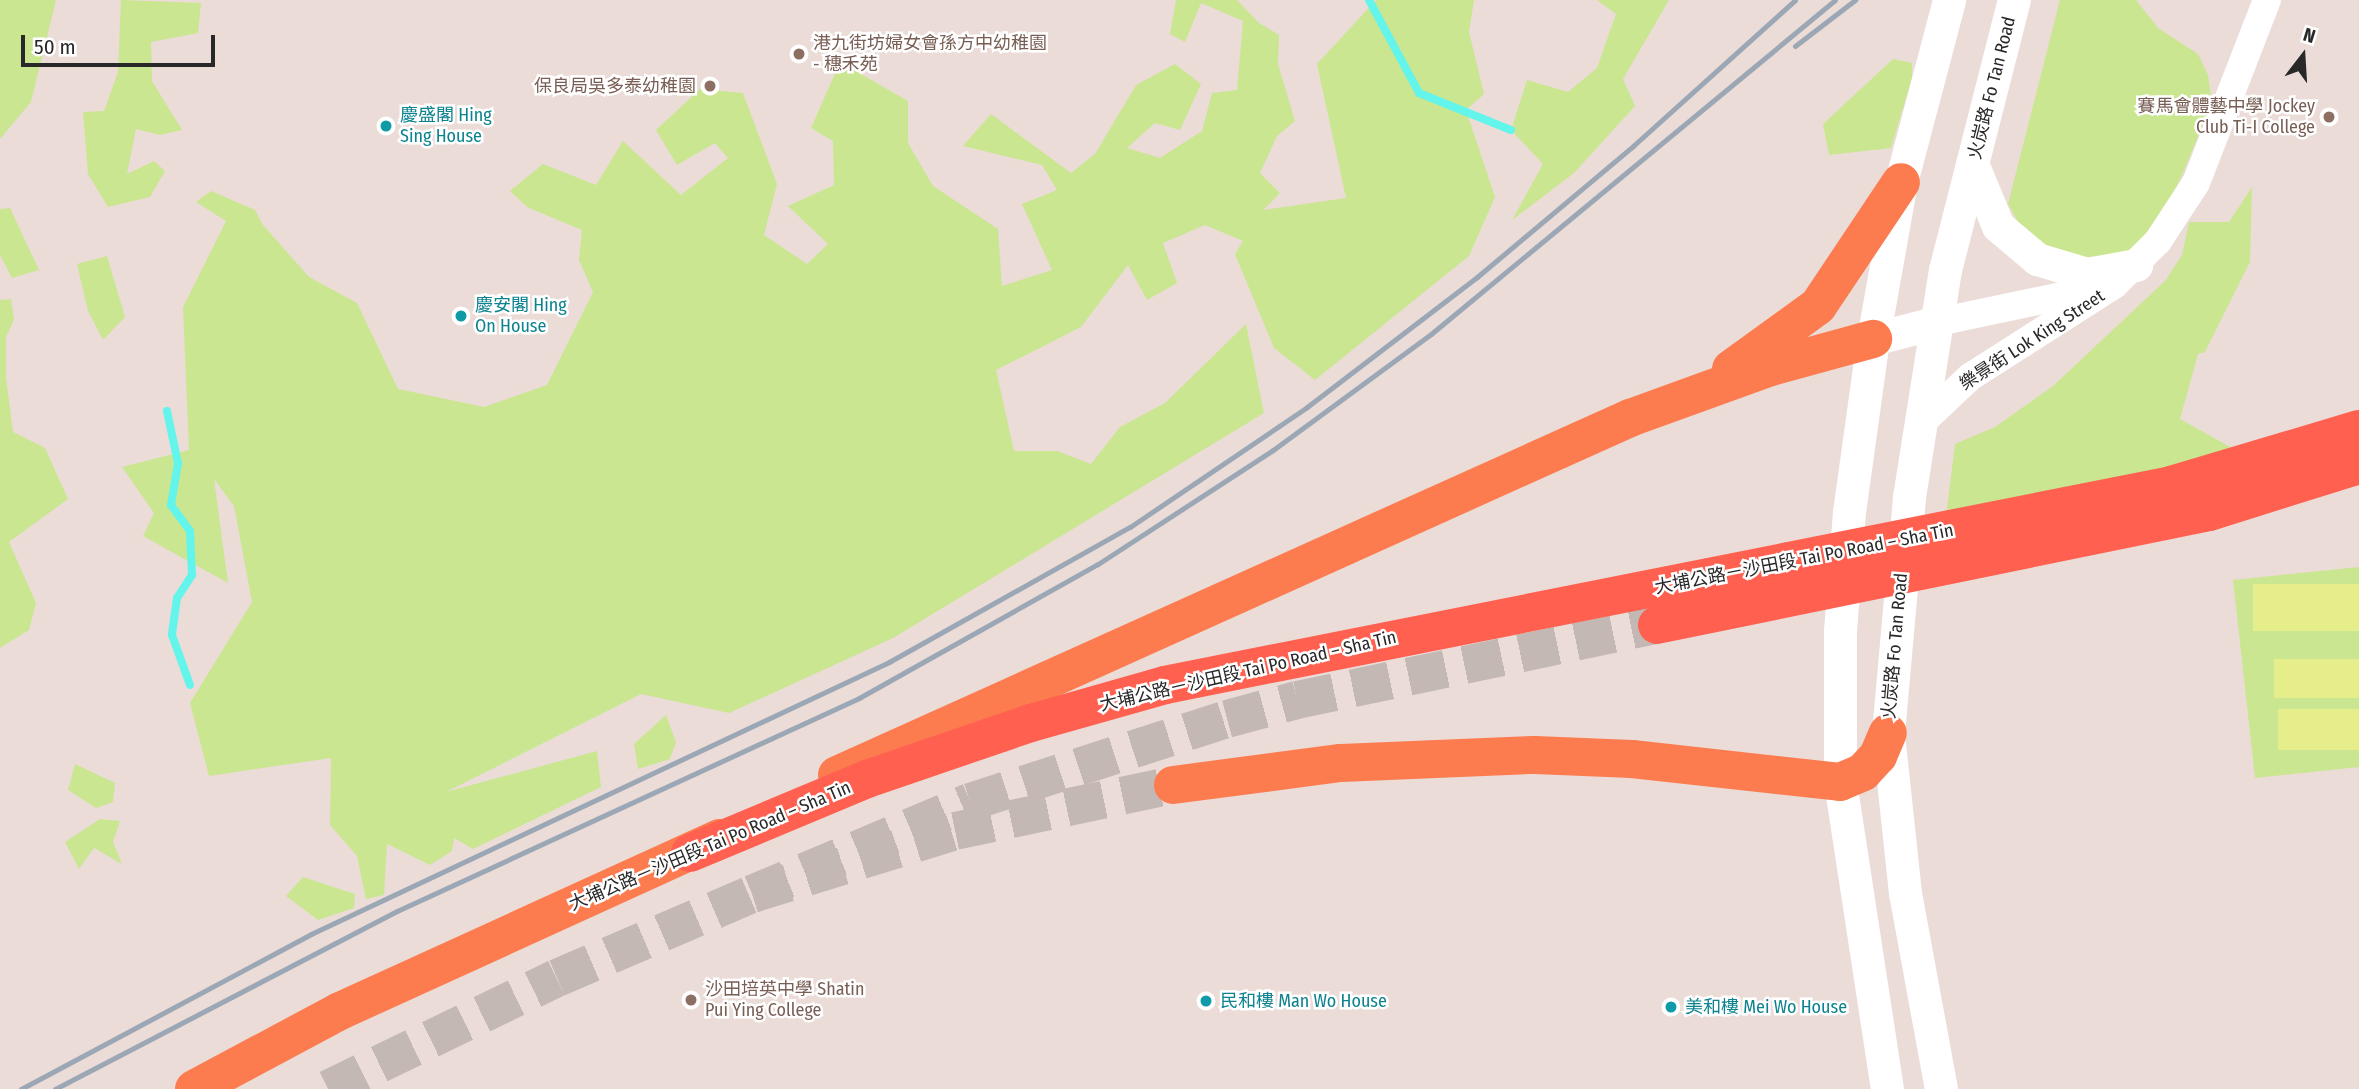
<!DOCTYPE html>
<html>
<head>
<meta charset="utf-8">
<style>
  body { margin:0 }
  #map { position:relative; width:2359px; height:1089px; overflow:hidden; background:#ebdcd8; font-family:"Fira Sans Condensed","Noto Sans TC",sans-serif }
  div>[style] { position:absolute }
  .green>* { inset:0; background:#cae690 }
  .pitch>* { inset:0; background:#e6ee8b; transform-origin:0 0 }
  .stream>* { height:8px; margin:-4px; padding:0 4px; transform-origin:4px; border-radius:4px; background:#63f5eb }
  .trunk-tunnel>* { height:38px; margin-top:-19px; transform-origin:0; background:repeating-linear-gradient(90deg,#c4b8b5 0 38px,transparent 0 57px) }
  .motorway-tunnel>* { height:38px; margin-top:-19px; transform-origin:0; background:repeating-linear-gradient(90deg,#c4b8b5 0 38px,transparent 0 57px) }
  .tertiary>* { height:28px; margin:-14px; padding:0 14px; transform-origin:14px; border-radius:14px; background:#fff }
  .secondary>* { height:33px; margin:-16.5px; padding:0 16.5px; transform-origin:16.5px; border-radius:16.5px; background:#fff }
  .trunk>* { height:38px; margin:-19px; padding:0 19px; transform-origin:19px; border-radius:19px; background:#fc7c50 }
  .motorway>* { height:38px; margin:-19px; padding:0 19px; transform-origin:19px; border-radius:19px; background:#ff604f }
  .rail>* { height:5px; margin:-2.5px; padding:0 2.5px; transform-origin:2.5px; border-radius:2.5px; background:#9ba7b4 }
  .dots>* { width:19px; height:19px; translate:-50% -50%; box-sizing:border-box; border:4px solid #fff; border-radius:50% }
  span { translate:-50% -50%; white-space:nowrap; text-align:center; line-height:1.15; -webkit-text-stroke:5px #fff; paint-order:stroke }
  .education-label { font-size:18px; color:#785e54 }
  .left { translate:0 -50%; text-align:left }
  .right { translate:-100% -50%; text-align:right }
  .street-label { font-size:18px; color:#282828 }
  .culture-label { font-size:18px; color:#0d838f }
  .north { position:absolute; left:2268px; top:21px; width:70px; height:70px; -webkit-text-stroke:5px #fff; paint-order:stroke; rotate:17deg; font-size:19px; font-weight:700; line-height:28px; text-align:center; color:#282828 }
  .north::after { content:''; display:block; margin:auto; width:24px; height:32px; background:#282828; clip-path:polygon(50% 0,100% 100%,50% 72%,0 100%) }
  .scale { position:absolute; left:21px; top:35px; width:194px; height:32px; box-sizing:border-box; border:4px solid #282828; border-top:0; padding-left:9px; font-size:21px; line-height:24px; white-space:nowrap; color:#282828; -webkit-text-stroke:5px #fff; paint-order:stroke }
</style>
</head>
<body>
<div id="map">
  <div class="green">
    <i style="clip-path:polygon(0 0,56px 0,31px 102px,0 139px)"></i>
    <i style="clip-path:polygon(121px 0,201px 3px,198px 33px,151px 42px,152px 81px,182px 130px,160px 135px,136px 129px,127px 174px,154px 161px,165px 171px,150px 197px,108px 207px,88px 174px,83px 112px,104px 111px,118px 72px)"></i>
    <i style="clip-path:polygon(1176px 0,1237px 0,1259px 23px,1279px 35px,1278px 64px,1295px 121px,1277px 136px,1260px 173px,1280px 193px,1263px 210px,1346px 198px,1317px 64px,1376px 0,1474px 0,1469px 32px,1484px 94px,1466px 110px,1495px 197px,1469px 256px,1315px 380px,1274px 348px,1235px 254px,1243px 241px,1205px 225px,1163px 243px,1177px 283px,1147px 300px,1128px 265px,1081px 327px,996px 370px,1014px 451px,1057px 451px,1091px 464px,1120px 427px,1165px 403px,1246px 324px,1264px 413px,893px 638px,729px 713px,641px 694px,446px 792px,597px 751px,601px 787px,473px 849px,454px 838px,452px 851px,430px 865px,387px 844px,384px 895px,366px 899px,357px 856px,330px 825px,331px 758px,209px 776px,190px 703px,252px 602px,234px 506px,214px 479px,228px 583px,143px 536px,154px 513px,122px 467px,189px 450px,183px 307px,226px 221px,196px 202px,211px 191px,255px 210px,263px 225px,309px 277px,357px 303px,398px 389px,484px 407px,547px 385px,593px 292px,579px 260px,582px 230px,527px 207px,510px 191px,543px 164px,596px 185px,623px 141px,681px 195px,728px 158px,715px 143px,677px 165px,656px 130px,700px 89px,743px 93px,777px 184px,764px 235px,807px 264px,828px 244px,788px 206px,834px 185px,833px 141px,811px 128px,840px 62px,908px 101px,908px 143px,933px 186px,998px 229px,1002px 286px,1052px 270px,1022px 204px,1057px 190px,1042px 165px,963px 146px,991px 114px,1071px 173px,1095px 154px,1136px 85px,1175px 64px,1201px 84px,1180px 130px,1155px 123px,1127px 148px,1160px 158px,1202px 131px,1212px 93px,1237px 90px,1243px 21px,1201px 3px,1185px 42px,1170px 34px)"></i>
    <i style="clip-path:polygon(1597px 0,1669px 0,1623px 79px,1635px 106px,1574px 173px,1512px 220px,1543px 164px,1511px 130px,1527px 80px,1568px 92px,1597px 68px,1616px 14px)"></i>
    <i style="clip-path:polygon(2060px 0,2136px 0,2158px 28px,2198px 54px,2208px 75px,2212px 103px,2182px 175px,2162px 216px,2134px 252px,2078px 258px,2028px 239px,2008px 204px)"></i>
    <i style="clip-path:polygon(1893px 59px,1912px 63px,1912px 78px,1891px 148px,1829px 155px,1823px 124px)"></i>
    <i style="clip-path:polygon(2252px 187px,2250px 262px,2205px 352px,2198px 354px,2180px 419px,2241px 453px,1946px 516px,1955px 444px,1995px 427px,2053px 386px,2166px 280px,2182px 255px,2189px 222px,2229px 222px)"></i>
    <i style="clip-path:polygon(10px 208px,39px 270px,12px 278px,0 255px,0 209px)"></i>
    <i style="clip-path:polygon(107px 256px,125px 317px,103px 340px,88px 311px,77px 264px)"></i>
    <i style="clip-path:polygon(11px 299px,14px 319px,6px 337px,6px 378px,13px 432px,45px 448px,68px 499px,9px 542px,36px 603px,29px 630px,0 648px,0 300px)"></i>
    <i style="clip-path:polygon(2359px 567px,2359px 767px,2255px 778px,2233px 580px)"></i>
    <i style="clip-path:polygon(666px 715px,676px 742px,670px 759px,638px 769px,634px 744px)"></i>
    <i style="clip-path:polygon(75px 764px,115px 783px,113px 802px,96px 808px,68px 790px)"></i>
    <i style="clip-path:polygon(100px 819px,120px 821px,113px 842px,122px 864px,94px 848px,79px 869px,65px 842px)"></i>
    <i style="clip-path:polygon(303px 877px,355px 894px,354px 908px,318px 920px,286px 896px)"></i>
  </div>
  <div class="pitch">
    <i style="left:2359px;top:584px;width:47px;height:106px;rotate:90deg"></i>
    <i style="left:2359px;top:659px;width:39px;height:85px;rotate:90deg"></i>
    <i style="left:2359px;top:709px;width:41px;height:81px;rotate:90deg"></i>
  </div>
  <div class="stream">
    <i style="left:1369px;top:0;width:106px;rotate:61.7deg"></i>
    <i style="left:1419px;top:93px;width:99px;rotate:21.9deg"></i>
    <i style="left:167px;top:411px;width:53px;rotate:78.1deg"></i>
    <i style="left:178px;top:463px;width:43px;rotate:99.5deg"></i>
    <i style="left:171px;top:505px;width:32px;rotate:54deg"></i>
    <i style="left:190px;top:531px;width:44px;rotate:87.4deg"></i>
    <i style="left:192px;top:575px;width:27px;rotate:123deg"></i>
    <i style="left:177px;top:598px;width:37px;rotate:98deg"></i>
    <i style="left:172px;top:635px;width:53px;rotate:70.2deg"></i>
  </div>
  <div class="trunk-tunnel">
    <i style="left:328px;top:1089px;width:254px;rotate:-25.9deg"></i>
    <i style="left:557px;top:978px;width:212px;rotate:-23.3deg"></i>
    <i style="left:752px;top:894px;width:213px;rotate:-17.2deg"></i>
    <i style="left:955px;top:831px;width:223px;rotate:-11.9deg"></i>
  </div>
  <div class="motorway-tunnel">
    <i style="left:752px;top:894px;width:237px;rotate:-22.9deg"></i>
    <i style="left:970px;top:802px;width:270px;rotate:-17.9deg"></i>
    <i style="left:1227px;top:719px;width:73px;rotate:-15.2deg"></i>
    <i style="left:1297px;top:700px;width:368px;rotate:-11.8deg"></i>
  </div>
  <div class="tertiary">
    <i style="left:1938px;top:322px;width:170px;rotate:-11.9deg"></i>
    <i style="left:1920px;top:424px;width:69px;rotate:-43.2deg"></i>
    <i style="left:1970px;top:377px;width:171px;rotate:-32.6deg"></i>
    <i style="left:2114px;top:285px;width:62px;rotate:-45deg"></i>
    <i style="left:2158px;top:241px;width:69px;rotate:-56.8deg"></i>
    <i style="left:2196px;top:183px;width:196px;rotate:-68.8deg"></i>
  </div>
  <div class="secondary">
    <i style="left:1972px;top:163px;width:68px;rotate:67.6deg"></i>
    <i style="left:1998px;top:226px;width:51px;rotate:40.2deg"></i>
    <i style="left:2037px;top:259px;width:52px;rotate:16.7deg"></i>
    <i style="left:2087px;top:274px;width:50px;rotate:-10.4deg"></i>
    <i style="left:1873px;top:339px;width:67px;rotate:-14.7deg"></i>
    <i style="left:1887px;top:1089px;width:311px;rotate:-98.7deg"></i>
    <i style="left:1840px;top:782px;width:151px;rotate:-90deg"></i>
    <i style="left:1840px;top:631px;width:119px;rotate:-85.7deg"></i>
    <i style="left:1849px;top:512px;width:175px;rotate:-82.1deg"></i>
    <i style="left:1873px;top:339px;width:159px;rotate:-79.9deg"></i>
    <i style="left:1901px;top:182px;width:188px;rotate:-75.2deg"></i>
    <i style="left:1941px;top:1089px;width:199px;rotate:-100.4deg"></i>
    <i style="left:1905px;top:893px;width:161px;rotate:-96.1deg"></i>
    <i style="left:1888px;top:733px;width:237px;rotate:-84.9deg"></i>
    <i style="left:1909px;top:497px;width:230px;rotate:-81deg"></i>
    <i style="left:1945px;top:270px;width:279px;rotate:-75.7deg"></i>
  </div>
  <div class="trunk">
    <i style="left:1731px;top:369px;width:107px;rotate:-35.9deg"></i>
    <i style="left:1818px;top:306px;width:149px;rotate:-56.2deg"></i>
    <i style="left:837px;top:775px;width:870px;rotate:-24.24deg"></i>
    <i style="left:1630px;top:418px;width:150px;rotate:-19.9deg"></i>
    <i style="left:1771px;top:367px;width:106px;rotate:-15.4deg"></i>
    <i style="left:1173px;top:785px;width:169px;rotate:-7.5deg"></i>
    <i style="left:1341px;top:763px;width:194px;rotate:-2.4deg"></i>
    <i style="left:1535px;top:755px;width:97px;rotate:2.4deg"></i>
    <i style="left:1632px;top:759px;width:209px;rotate:6.3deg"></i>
    <i style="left:1840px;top:782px;width:25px;rotate:-23deg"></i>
    <i style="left:1863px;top:772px;width:22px;rotate:-47deg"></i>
    <i style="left:1878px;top:756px;width:25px;rotate:-67deg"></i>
    <i style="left:194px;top:1089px;width:166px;rotate:-28.1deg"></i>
    <i style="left:340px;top:1011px;width:417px;rotate:-24.5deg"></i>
  </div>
  <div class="motorway">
    <i style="left:1657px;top:625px;width:563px;rotate:-11.57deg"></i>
    <i style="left:2209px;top:512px;width:157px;rotate:-17.4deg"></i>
    <i style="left:690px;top:853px;width:192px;rotate:-22.7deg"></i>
    <i style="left:867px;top:779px;width:173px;rotate:-18.9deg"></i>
    <i style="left:1031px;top:723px;width:139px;rotate:-15.8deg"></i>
    <i style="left:1165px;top:685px;width:1026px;rotate:-11.24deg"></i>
    <i style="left:2171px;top:485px;width:196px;rotate:-16.6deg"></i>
  </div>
  <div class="rail">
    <i style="left:1795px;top:46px;width:76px;rotate:-37.5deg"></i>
    <i style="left:21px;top:1089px;width:329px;rotate:-28.1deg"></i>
    <i style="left:311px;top:934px;width:639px;rotate:-25.2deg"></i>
    <i style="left:889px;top:662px;width:276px;rotate:-29.3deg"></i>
    <i style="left:1130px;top:527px;width:214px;rotate:-34.1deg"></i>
    <i style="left:1307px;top:407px;width:214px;rotate:-37.4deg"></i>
    <i style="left:1477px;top:277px;width:204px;rotate:-40deg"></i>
    <i style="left:1633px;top:146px;width:218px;rotate:-42deg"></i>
    <i style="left:55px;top:1089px;width:386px;rotate:-27.5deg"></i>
    <i style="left:397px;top:911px;width:509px;rotate:-24.75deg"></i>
    <i style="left:859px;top:698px;width:274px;rotate:-29.3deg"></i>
    <i style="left:1098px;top:564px;width:209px;rotate:-33.1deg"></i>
    <i style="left:1273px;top:450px;width:196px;rotate:-36.3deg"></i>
    <i style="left:1431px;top:334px;width:524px;rotate:-39.58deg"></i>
  </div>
  <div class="dots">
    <i style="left:799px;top:54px;background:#8d6e63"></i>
    <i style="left:710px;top:86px;background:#8d6e63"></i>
    <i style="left:2329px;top:117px;background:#8d6e63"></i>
    <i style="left:386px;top:126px;background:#0f9aa8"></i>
    <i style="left:461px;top:316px;background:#0f9aa8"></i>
    <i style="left:691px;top:1000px;background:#8d6e63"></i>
    <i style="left:1206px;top:1001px;background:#0f9aa8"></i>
    <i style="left:1671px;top:1007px;background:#0f9aa8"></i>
  </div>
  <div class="education-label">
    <span class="left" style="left:813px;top:54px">港九街坊婦女會孫方中幼稚園<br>- 穗禾苑</span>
    <span class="right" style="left:696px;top:86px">保良局吳多泰幼稚園</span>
    <span class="right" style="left:2315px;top:117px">賽馬會體藝中學 Jockey<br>Club Ti-I College</span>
    <span class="left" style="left:705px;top:1000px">沙田培英中學 Shatin<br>Pui Ying College</span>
  </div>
  <div class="street-label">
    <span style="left:1992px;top:88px;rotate:-76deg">火炭路 Fo Tan Road</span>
    <span style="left:2032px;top:340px;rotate:-33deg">樂景街 Lok King Street</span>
    <span style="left:1804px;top:559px;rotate:-11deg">大埔公路－沙田段 Tai Po Road – Sha Tin</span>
    <span style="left:1895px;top:646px;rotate:-85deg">火炭路 Fo Tan Road</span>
    <span style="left:1248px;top:671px;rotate:-13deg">大埔公路－沙田段 Tai Po Road – Sha Tin</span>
    <span style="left:710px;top:846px;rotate:-23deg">大埔公路－沙田段 Tai Po Road – Sha Tin</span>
  </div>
  <div class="culture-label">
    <span class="left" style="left:400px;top:126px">慶盛閣 Hing<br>Sing House</span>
    <span class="left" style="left:475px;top:316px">慶安閣 Hing<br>On House</span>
    <span class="left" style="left:1220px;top:1001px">民和樓 Man Wo House</span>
    <span class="left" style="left:1685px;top:1007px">美和樓 Mei Wo House</span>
  </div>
  <div class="north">N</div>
  <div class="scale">50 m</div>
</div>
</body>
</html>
